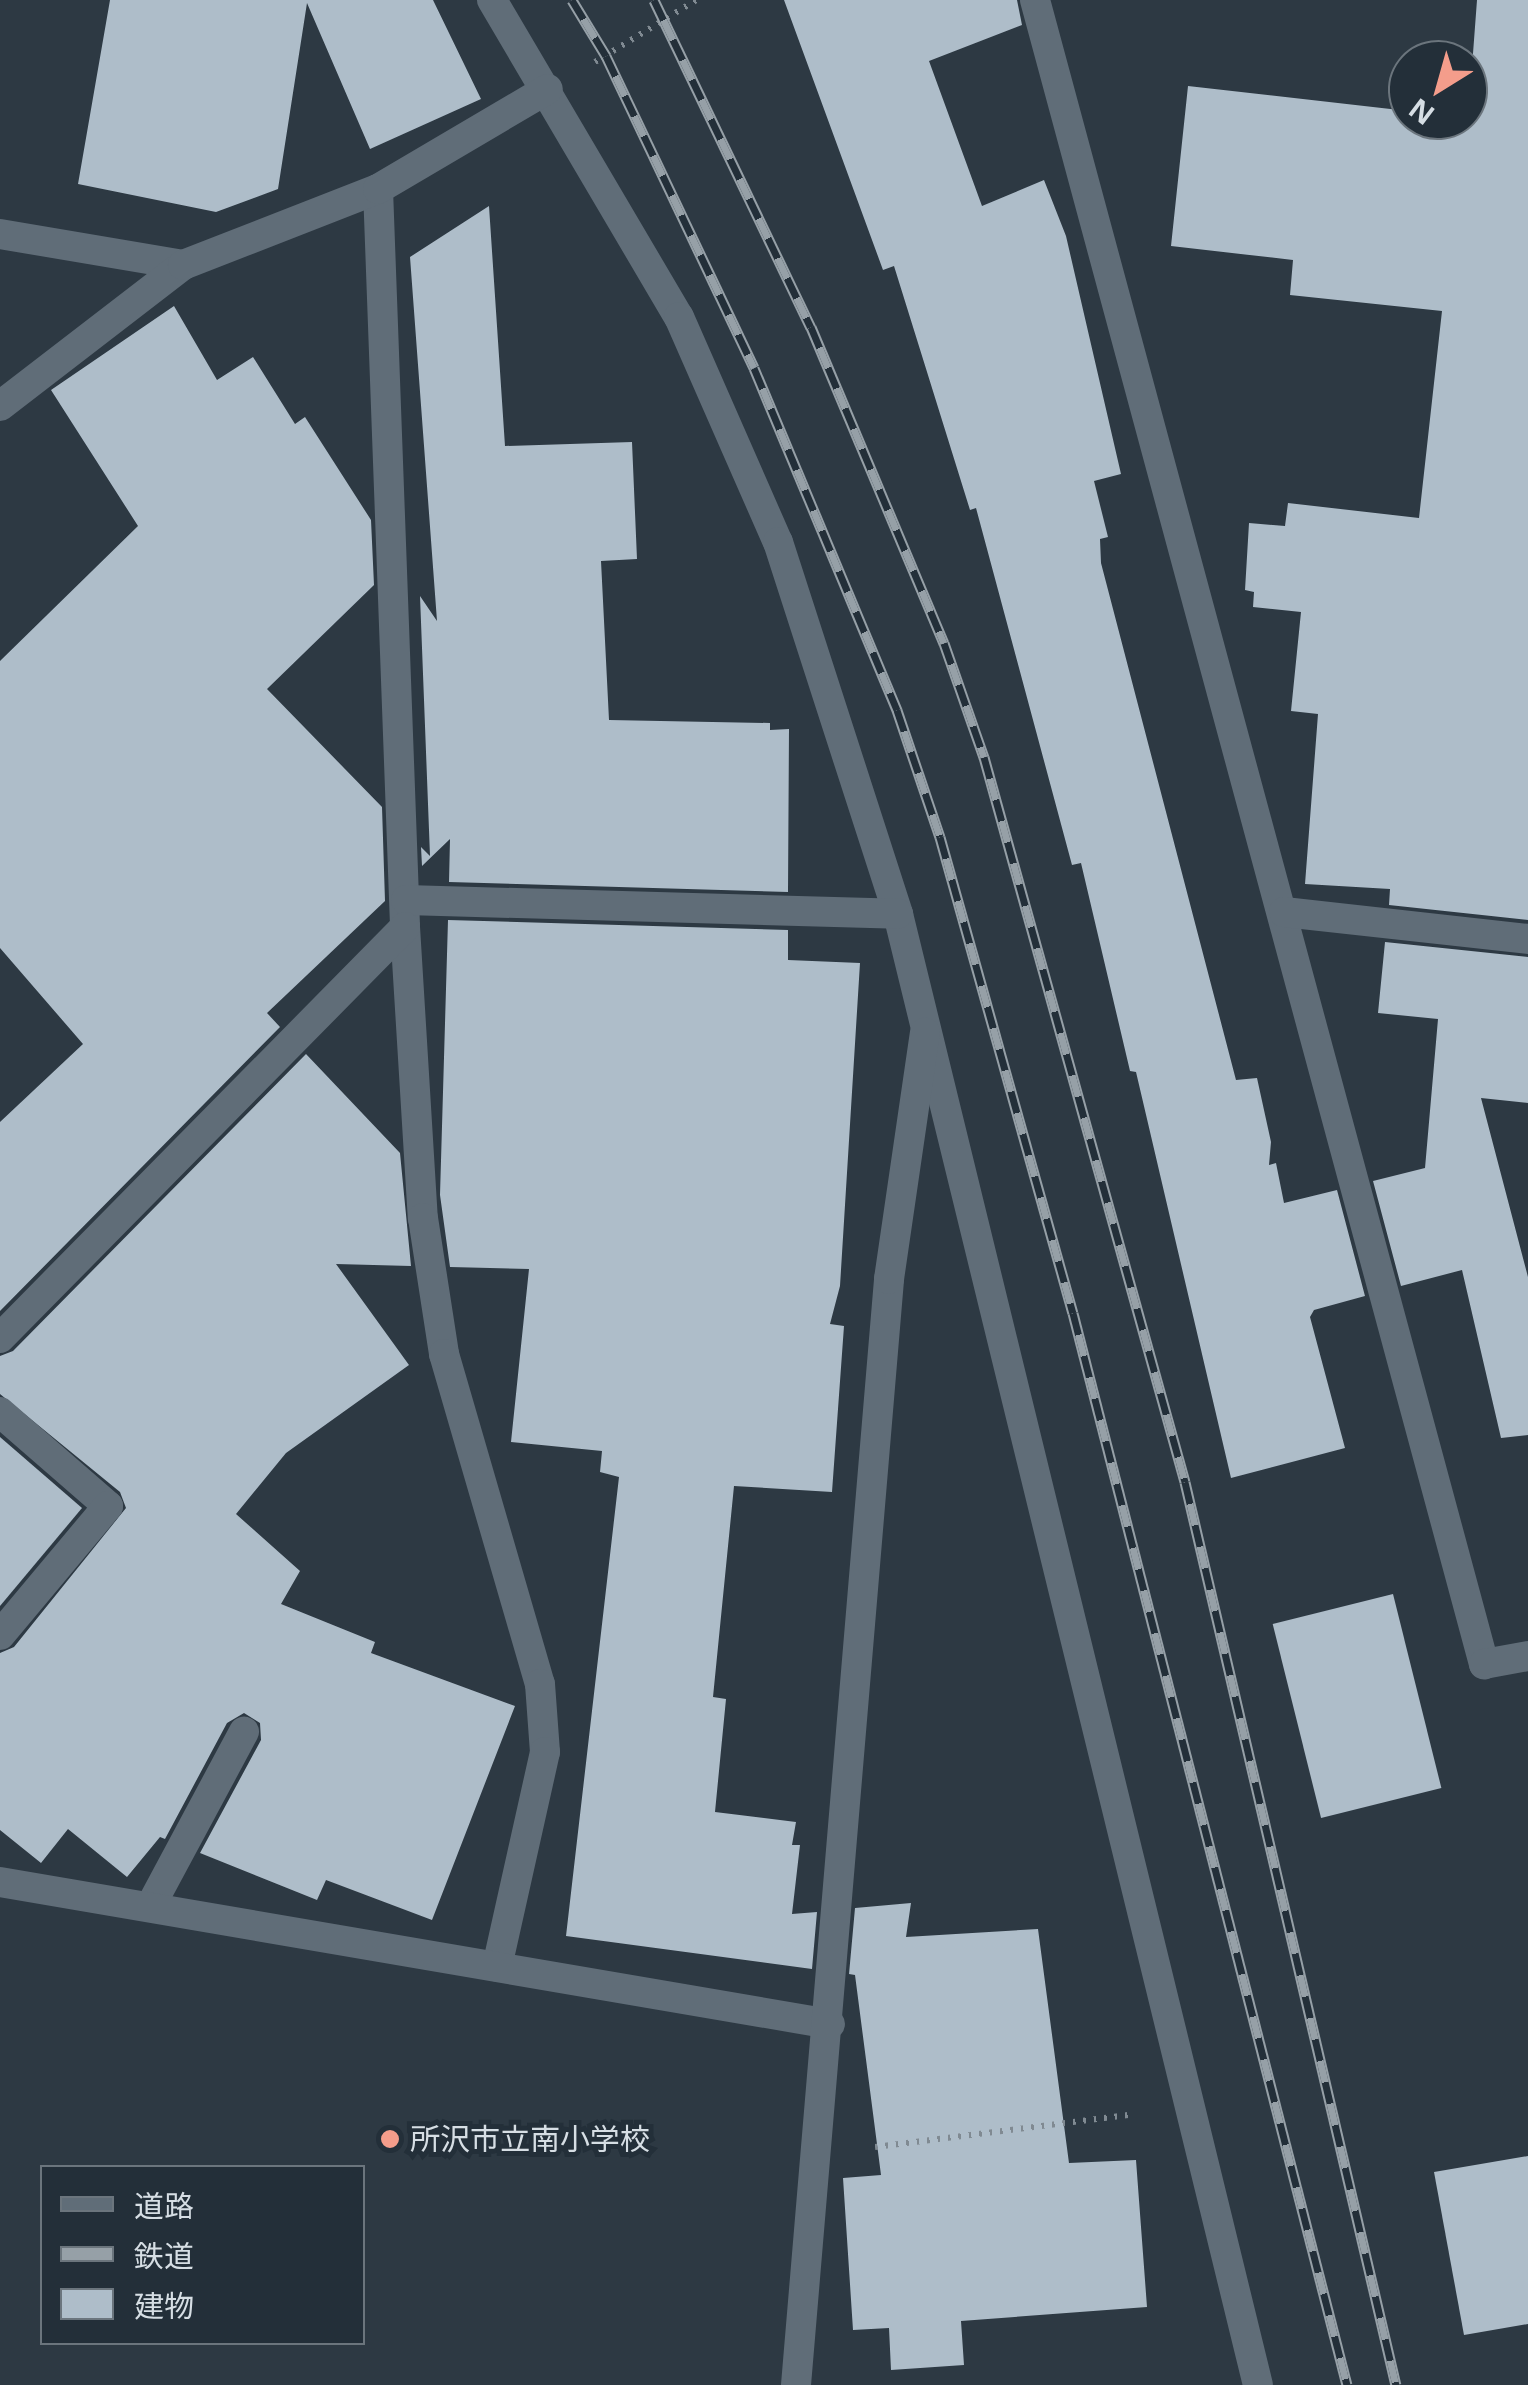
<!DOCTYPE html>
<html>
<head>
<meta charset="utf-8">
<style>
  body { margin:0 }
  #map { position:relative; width:1528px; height:2385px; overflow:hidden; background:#2d3943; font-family:"Open Sans","Noto Sans JP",sans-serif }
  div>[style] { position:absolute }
  .building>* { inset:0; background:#aebdc9; transform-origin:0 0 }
  .path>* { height:6px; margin-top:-3px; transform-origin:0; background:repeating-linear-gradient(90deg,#808a92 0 2.5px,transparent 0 10.5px) }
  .service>* { height:30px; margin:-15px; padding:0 15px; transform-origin:15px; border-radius:15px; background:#606d78 }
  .minor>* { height:30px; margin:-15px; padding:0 15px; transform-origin:15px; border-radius:15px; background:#606d78 }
  .rail>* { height:11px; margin-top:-5.5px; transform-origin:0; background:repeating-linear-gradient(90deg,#232f39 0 22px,#96a0a7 0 44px); box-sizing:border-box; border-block:2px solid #96a0a7 }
  .dots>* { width:28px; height:28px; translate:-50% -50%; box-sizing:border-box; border:5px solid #232f39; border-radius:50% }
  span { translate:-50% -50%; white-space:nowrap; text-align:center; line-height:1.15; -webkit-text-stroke:10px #232f39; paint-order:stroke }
  .poi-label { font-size:30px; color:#d6dee4 }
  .left { translate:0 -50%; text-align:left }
  .legend { position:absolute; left:40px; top:2165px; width:325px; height:180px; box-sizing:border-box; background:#232f39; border:2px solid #6b757d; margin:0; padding:12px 18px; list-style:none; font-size:30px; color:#d6dee4 }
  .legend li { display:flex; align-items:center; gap:20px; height:50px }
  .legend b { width:50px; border:2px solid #6b757d }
  .north { position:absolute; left:1388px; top:40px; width:100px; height:100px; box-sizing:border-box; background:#232f39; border:2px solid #6b757d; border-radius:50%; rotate:217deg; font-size:28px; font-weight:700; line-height:40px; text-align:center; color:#d6dee4 }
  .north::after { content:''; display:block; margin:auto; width:35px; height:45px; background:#f49d8b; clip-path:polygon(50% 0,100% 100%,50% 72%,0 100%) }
</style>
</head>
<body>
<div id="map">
  <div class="building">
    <i style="clip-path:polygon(110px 0,433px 0,481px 99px,370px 149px,307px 3px,278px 189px,216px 212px,78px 184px)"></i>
    <i style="clip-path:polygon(784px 0,1017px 0,1022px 25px,929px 61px,982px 206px,1044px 180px,1066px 236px,1121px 474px,1094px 481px,1108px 537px,1100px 539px,1101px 563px,1236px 1080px,1257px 1078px,1271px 1142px,1269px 1165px,1276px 1163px,1284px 1203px,1337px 1190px,1365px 1296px,1314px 1310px,1310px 1317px,1345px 1448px,1231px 1478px,1136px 1072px,1130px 1071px,1081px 863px,1072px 865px,976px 508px,970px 510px,894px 266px,883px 270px)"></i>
    <i style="clip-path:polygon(1477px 0,1528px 0,1528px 920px,1389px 905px,1390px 889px,1305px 884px,1318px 714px,1291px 711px,1301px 612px,1253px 607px,1254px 592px,1245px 590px,1249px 523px,1285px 526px,1288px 503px,1419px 518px,1442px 311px,1290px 295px,1293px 260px,1171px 246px,1188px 86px,1408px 111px,1408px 120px,1468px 120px)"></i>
    <i style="clip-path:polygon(489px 206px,505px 446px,632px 442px,637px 559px,601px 561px,609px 720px,770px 723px,770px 730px,789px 729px,788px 892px,449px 882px,450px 839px,422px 866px,421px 847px,430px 856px,420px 596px,437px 621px,410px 257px)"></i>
    <i style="clip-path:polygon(174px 306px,217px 380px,253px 357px,295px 424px,305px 417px,371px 520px,374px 585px,267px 689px,382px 807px,385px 901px,267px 1013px,280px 1027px,0 1311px,0 1122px,83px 1044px,0 948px,0 661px,138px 526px,51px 390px)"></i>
    <i style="clip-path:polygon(448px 920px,788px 930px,788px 960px,860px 963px,840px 1286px,830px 1324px,844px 1326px,832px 1492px,734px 1486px,713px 1697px,726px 1699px,715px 1812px,796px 1822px,792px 1845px,800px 1845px,792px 1914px,817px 1912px,812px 1969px,566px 1936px,619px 1477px,600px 1472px,602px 1451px,511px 1442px,529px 1269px,450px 1267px,440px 1195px)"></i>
    <i style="clip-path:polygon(1385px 942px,1528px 957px,1528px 1103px,1481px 1098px,1528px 1277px,1528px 1435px,1501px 1438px,1462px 1270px,1401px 1286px,1373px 1181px,1425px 1168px,1438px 1019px,1378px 1013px)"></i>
    <i style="clip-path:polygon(306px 1054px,400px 1153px,411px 1266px,336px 1264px,409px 1365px,286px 1453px,236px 1514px,300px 1571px,281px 1604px,375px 1642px,371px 1653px,515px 1706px,432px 1920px,326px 1880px,317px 1900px,200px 1853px,261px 1740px,260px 1723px,244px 1713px,227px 1723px,165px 1839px,160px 1837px,127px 1877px,68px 1829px,41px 1863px,0 1830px,0 1653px,14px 1647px,126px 1508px,120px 1492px,0 1394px,0 1356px,13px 1351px)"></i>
    <i style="clip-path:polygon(0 1437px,82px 1508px,0 1606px)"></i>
    <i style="left:1393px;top:1594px;width:200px;height:124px;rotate:76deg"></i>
    <i style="clip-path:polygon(911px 1903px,906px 1937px,1038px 1929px,1069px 2163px,1136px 2160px,1147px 2307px,961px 2321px,964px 2365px,891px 2370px,889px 2328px,853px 2330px,843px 2178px,881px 2175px,855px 1975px,849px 1974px,855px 1908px)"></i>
    <i style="clip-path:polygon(1528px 2156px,1528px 2324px,1464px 2335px,1434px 2172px)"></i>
  </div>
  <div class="path">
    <i style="left:595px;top:62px;width:119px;rotate:-31.5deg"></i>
    <i style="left:875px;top:2147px;width:257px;rotate:-7.2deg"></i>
  </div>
  <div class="service">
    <i style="left:0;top:234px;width:186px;rotate:9.6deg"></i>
    <i style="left:150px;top:1907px;width:199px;rotate:-61.8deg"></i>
  </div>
  <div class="minor">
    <i style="left:492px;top:0;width:368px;rotate:59.5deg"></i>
    <i style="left:679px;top:317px;width:246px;rotate:66.3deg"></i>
    <i style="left:778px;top:542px;width:391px;rotate:72.1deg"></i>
    <i style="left:898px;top:914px;width:1514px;rotate:76.25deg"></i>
    <i style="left:1035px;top:0;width:1724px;rotate:74.9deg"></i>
    <i style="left:1484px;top:1664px;width:45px;rotate:-10.3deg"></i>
    <i style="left:378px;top:189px;width:738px;rotate:87.9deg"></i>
    <i style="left:405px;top:927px;width:292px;rotate:86.5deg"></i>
    <i style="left:423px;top:1218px;width:138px;rotate:81.2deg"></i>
    <i style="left:444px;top:1354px;width:344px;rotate:73.8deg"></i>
    <i style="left:540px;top:1684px;width:68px;rotate:85.8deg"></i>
    <i style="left:545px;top:1752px;width:220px;rotate:102.6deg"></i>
    <i style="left:0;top:406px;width:231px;rotate:-37.6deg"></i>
    <i style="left:183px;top:265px;width:209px;rotate:-21.3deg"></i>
    <i style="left:378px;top:189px;width:197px;rotate:-30.5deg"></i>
    <i style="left:406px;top:900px;width:492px;rotate:1.6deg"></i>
    <i style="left:1284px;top:912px;width:245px;rotate:6.3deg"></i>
    <i style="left:0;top:1338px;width:577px;rotate:-45.42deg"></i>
    <i style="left:0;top:1412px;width:143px;rotate:41deg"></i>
    <i style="left:108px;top:1506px;width:168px;rotate:129.9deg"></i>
    <i style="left:0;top:1882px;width:842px;rotate:9.71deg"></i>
    <i style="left:796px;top:2385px;width:1110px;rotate:-85.19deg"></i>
    <i style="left:889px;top:1279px;width:249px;rotate:-81.7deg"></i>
  </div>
  <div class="rail">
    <i style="left:572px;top:0;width:66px;rotate:58.7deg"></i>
    <i style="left:606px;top:56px;width:345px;rotate:64.6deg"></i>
    <i style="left:754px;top:368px;width:371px;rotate:67.3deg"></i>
    <i style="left:897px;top:710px;width:134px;rotate:71.3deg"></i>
    <i style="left:940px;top:837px;width:494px;rotate:74.4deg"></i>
    <i style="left:1073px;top:1313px;width:1106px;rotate:75.66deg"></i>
    <i style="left:654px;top:0;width:363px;rotate:64.4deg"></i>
    <i style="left:811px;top:327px;width:343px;rotate:67.2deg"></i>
    <i style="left:944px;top:643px;width:121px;rotate:70.7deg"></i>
    <i style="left:984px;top:757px;width:752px;rotate:74.5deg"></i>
    <i style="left:1185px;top:1482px;width:927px;rotate:76.85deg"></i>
  </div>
  <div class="dots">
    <i style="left:390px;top:2139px;background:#f49d8b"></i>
  </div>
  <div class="poi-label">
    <span class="left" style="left:410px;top:2139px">所沢市立南小学校</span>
  </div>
  <ul class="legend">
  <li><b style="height:12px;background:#606d78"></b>道路</li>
  <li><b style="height:12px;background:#96a0a7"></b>鉄道</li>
  <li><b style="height:28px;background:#aebdc9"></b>建物</li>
  </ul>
  <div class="north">N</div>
</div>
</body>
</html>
